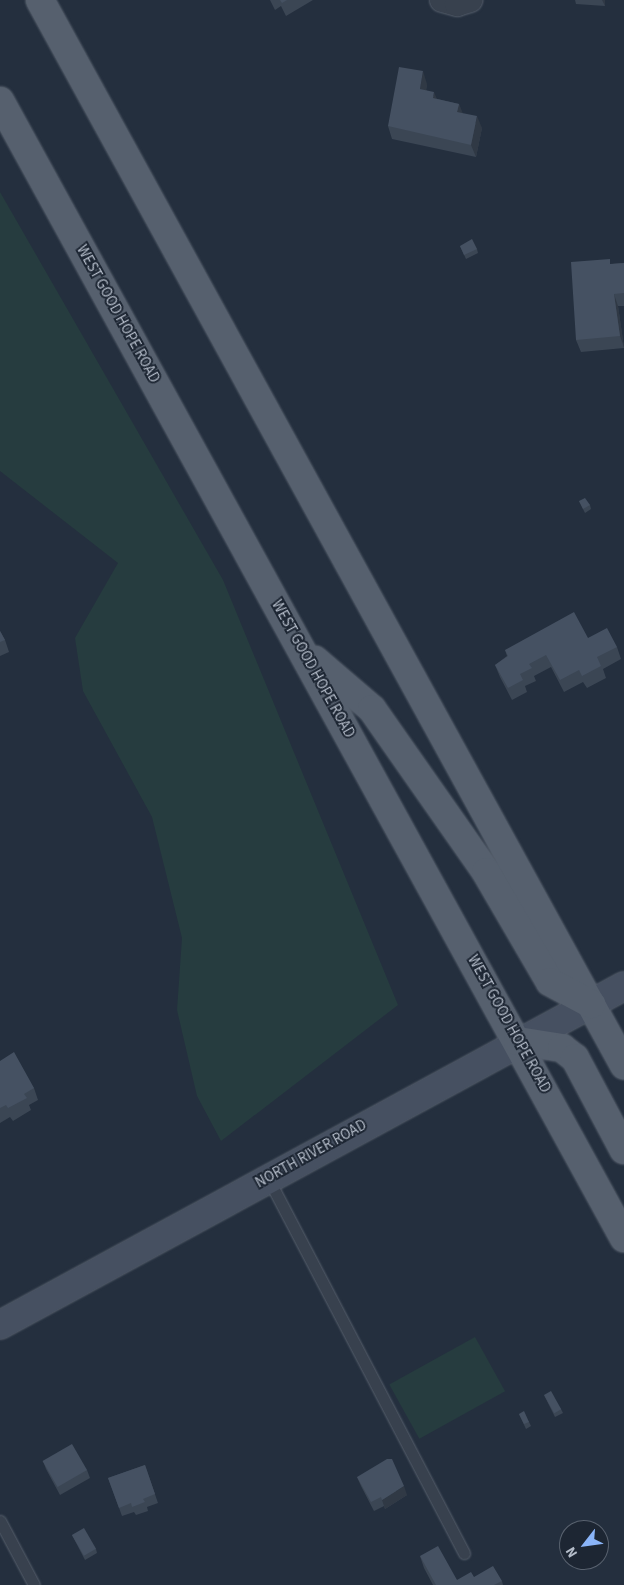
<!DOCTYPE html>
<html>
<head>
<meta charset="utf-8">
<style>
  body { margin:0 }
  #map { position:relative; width:624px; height:1585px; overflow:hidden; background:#242f3e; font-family:"Source Sans 3",sans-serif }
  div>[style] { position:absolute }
  .green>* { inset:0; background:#263c3f; transform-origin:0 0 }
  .roads { filter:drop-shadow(0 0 1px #565f6c) drop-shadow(0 0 1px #565f6c) }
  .lane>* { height:11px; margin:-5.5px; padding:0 5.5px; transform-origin:5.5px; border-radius:5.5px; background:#38414e }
  .street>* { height:24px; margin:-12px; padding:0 12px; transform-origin:12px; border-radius:12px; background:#38414e }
  .secondary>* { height:28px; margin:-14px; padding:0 14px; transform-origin:14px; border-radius:14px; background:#465061 }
  .primary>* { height:28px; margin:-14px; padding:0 14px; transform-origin:14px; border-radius:14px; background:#56606e }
  .wall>* { inset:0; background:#3b4654 }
  .shaded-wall>* { inset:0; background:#303945 }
  .building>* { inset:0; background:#455162; transform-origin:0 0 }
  span { translate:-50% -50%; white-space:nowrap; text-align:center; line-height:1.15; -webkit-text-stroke:4px #1d2633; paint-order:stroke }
  .street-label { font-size:15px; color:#b4bcc9 }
  .north { position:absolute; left:559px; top:1520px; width:50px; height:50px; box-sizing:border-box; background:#1d2633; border:1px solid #59626f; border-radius:50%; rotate:240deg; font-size:14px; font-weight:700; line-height:20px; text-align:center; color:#b4bcc9 }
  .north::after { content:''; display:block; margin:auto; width:18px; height:22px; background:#8ab4f8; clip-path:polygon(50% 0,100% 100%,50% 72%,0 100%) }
</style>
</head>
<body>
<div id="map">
  <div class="green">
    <i style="clip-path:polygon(0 192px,223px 580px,398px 1005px,221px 1141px,197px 1096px,177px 1010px,182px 938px,152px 817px,83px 691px,75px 638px,118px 563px,0 471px)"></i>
    <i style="left:475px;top:1337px;width:62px;height:98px;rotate:61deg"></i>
  </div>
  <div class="roads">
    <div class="lane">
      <i style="left:269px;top:1180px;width:421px;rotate:62.4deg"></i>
      <i style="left:0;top:1521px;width:72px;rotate:62deg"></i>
    </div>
    <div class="street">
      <i style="left:442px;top:0;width:16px;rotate:15deg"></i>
      <i style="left:457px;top:4px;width:14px;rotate:-17deg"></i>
    </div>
    <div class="secondary">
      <i style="left:0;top:1325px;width:710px;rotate:-28.51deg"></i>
    </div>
    <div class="primary">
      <i style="left:40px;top:0;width:1215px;rotate:61.26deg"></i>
      <i style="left:0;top:101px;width:1297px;rotate:61.24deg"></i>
      <i style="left:315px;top:660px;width:75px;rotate:40.7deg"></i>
      <i style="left:372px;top:709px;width:199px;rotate:55deg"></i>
      <i style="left:486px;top:872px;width:127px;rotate:59.8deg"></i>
      <i style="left:550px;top:982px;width:47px;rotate:28.2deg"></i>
      <i style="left:518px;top:1041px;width:45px;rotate:9deg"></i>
      <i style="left:562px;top:1048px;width:16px;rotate:38deg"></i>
      <i style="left:575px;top:1058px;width:104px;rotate:62deg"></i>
    </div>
  </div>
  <div class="wall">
    <i style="clip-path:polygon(270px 0,313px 0,286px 16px,281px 6px,275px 10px)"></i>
    <i style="clip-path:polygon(575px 0,605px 0,605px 6px,576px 4px)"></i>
    <i style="clip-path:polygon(427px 84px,426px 90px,437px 99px,459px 104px,462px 113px,482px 128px,476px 157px,392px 139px,388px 126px)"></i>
    <i style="clip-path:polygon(460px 246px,477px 249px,478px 253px,466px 259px)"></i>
    <i style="clip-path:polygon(624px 263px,624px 306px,618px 306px,624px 348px,581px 352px,576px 340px,612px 264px)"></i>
    <i style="clip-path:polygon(579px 501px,590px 505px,591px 509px,585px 513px)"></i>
    <i style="clip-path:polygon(0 631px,5px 640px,9px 652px,0 656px)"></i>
    <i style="clip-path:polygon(588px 638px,617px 647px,621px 659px,603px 669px,606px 678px,587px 688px,583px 682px,564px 692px,551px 667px,534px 676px,536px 681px,525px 686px,527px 692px,512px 700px,500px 677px,495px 665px,507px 656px,505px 650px)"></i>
    <i style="clip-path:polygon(0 1061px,34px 1088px,38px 1100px,29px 1105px,31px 1110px,13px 1121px,10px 1117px,0 1123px)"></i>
    <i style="clip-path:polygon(544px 1395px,561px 1409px,563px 1413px,555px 1417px)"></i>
    <i style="clip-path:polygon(519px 1414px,529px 1422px,531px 1426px,526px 1429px)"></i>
    <i style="clip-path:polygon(43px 1461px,87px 1470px,90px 1478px,60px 1495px,46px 1469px)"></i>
    <i style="clip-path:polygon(145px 1465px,158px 1503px,147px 1507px,148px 1511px,136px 1515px,134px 1512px,122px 1516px,108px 1478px)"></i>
    <i style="clip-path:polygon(357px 1477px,407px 1495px,385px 1509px,384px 1506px,374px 1511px,361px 1486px)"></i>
    <i style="clip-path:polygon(72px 1535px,96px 1549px,97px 1553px,85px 1560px)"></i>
    <i style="clip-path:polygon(420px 1556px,457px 1580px,474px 1577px,502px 1581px,503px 1585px,433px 1585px,424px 1568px)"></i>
  </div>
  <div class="shaded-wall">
    <i style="clip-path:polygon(602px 0,605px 0,605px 6px)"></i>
    <i style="clip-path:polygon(423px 71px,427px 84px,425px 101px,420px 89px)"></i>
    <i style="clip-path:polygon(434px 92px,439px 104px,433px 98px)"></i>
    <i style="clip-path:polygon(459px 104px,464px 116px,457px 112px)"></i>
    <i style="clip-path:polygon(477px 116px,482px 128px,476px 157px,471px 145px)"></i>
    <i style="clip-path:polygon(614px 294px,618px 306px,624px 347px,620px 336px)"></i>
    <i style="clip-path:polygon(404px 1486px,407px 1495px,385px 1509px,382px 1500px)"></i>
  </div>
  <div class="building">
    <i style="clip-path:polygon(280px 0,287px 0,282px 3px)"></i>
    <i style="clip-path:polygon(399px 67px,423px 71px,420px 89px,434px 92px,433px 98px,459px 104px,457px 112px,477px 116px,471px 145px,388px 126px)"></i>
    <i style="clip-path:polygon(472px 239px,477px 249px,464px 255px,460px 246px)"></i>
    <i style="clip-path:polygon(610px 259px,610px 264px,624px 263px,624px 293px,614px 294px,620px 336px,576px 340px,571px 262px)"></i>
    <i style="clip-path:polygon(585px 498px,590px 505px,583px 509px,579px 501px)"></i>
    <i style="clip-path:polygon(574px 612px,588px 638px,607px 628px,617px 647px,597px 657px,601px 666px,582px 676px,579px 670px,560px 680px,546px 655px,529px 664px,532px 668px,520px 674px,523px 680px,508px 688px,495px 665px,508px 656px,505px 650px)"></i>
    <i style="clip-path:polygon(0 631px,5px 640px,0 642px)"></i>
    <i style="clip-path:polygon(14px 1052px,34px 1088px,24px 1094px,27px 1098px,8px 1108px,6px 1105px,0 1108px,0 1061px)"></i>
    <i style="left:551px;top:1391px;width:21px;height:8px;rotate:61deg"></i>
    <i style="clip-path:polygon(524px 1411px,529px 1422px,524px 1424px,519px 1414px)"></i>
    <i style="left:72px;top:1444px;width:30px;height:34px;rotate:60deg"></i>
    <i style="clip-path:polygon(387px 1459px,392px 1459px,404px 1486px,382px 1500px,381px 1497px,371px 1502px,357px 1477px)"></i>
    <i style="clip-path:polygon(145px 1465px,155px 1494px,143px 1499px,145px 1502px,132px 1507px,131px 1503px,119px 1508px,108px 1478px)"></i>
    <i style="left:84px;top:1528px;width:24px;height:14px;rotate:60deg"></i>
    <i style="clip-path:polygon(438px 1546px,457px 1580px,471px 1572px,474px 1577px,493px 1566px,502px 1581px,494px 1585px,436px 1585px,420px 1556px)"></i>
  </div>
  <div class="street-label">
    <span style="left:118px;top:314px;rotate:61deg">WEST GOOD HOPE ROAD</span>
    <span style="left:313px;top:669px;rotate:61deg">WEST GOOD HOPE ROAD</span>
    <span style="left:509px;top:1024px;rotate:61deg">WEST GOOD HOPE ROAD</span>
    <span style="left:311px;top:1154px;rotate:-29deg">NORTH RIVER ROAD</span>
  </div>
  <div class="north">N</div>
</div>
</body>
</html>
